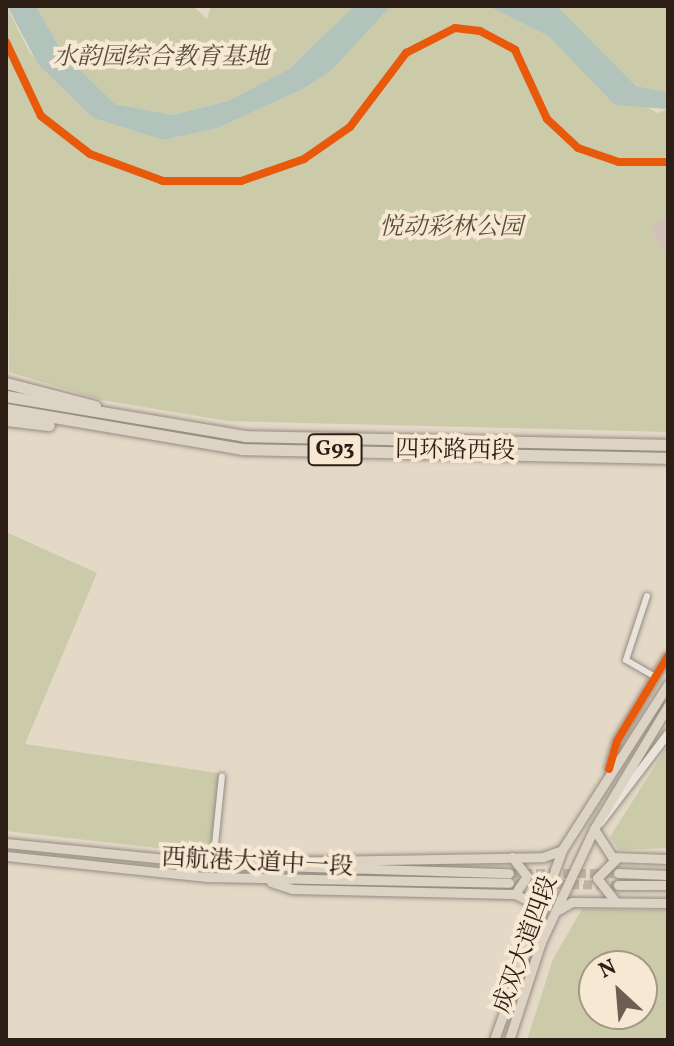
<!DOCTYPE html>
<html>
<head>
<meta charset="utf-8">
<style>
  body { margin:0 }
  #map { position:relative; width:674px; height:1046px; overflow:hidden; background:#e4d8c7; font-family:Vollkorn,"Noto Serif SC",serif }
  div>[style] { position:absolute }
  .green>* { inset:0; background:#cbcbaa }
  .water>* { inset:0; background:#b2c3bb }
  .building>* { inset:0; background:#d2c1b6 }
  .primary-tunnel>* { height:9px; margin-top:-4.5px; transform-origin:0; background:repeating-linear-gradient(90deg,#bfb3a3 0 9px,transparent 0 13.5px) }
  .roads { filter:drop-shadow(0 0 2px #948c81) drop-shadow(0 0 2px #948c81) }
  .street>* { height:6px; margin:-3px; padding:0 3px; transform-origin:3px; border-radius:3px; background:#e9e3db }
  .secondary>* { height:8px; margin:-4px; padding:0 4px; transform-origin:4px; border-radius:4px; background:#e9e3db }
  .primary>* { height:9px; margin:-4.5px; padding:0 4.5px; transform-origin:4.5px; border-radius:4.5px; background:#dcd3c5 }
  .highway>* { height:11px; margin:-5.5px; padding:0 5.5px; transform-origin:5.5px; border-radius:5.5px; background:#dcd3c5 }
  .cycleway>* { height:8px; margin:-4px; padding:0 4px; transform-origin:4px; border-radius:4px; background:#e8590c }
  span { translate:-50% -50%; white-space:nowrap; text-align:center; line-height:1.15; -webkit-text-stroke:8px #f6e8d2; paint-order:stroke }
  .shield-label span { padding:2px 6px; background:#f6e8d2; border:2px solid; border-radius:6px; -webkit-text-stroke-width:0 }
  .shield-label { font-size:22px; color:#2c1d15; font-weight:700 }
  .park-label { font-size:24px; color:#564e3a; font-style:italic }
  .street-label { font-size:24px; color:#2c1d15 }
  .frame { position:absolute; inset:0; border:8px solid #2c1d15; pointer-events:none }
  .north { position:absolute; left:578px; top:950px; width:80px; height:80px; box-sizing:border-box; background:#f6e8d2; border:2px solid #a59786; border-radius:50%; rotate:334deg; font-size:22px; font-weight:700; line-height:32px; text-align:center; color:#2c1d15 }
  .north::after { content:''; display:block; margin:auto; width:28px; height:36px; background:#6c5e53; clip-path:polygon(50% 0,100% 100%,50% 72%,0 100%) }
</style>
</head>
<body>
<div id="map">
  <div class="green">
    <i style="clip-path:polygon(6px 6px,30px 53px,93px 118px,163px 140px,218px 128px,303px 89px,331px 71px,391px 6px,488px 6px,548px 36px,570px 59px,657px 113px,668px 109px,668px 432px,227px 421px,102px 400px,9px 372px)"></i>
    <i style="clip-path:polygon(36px 6px,193px 6px,207px 19px,211px 6px,354px 6px,289px 69px,228px 101px,172px 115px,115px 104px,62px 52px)"></i>
    <i style="clip-path:polygon(557px 6px,668px 6px,668px 92px,636px 86px)"></i>
    <i style="clip-path:polygon(6px 532px,97px 573px,25px 744px,224px 774px,211px 854px,6px 831px)"></i>
    <i style="clip-path:polygon(668px 745px,668px 848px,619px 850px,610px 837px)"></i>
    <i style="clip-path:polygon(evenodd,582px 909px,668px 910px,668px 1040px,527px 1040px,553px 959px,582px 909px,594px 966px,642px 966px,642px 1014px,594px 1014px,594px 966px)"></i>
  </div>
  <div class="water">
    <i style="clip-path:polygon(7px 6px,36px 6px,62px 52px,115px 104px,172px 115px,228px 101px,289px 69px,354px 6px,391px 6px,331px 71px,303px 89px,218px 128px,163px 140px,93px 118px,38px 64px)"></i>
    <i style="clip-path:polygon(488px 6px,557px 6px,636px 86px,668px 92px,668px 109px,615px 105px,548px 36px)"></i>
  </div>
  <div class="building">
    <i style="clip-path:polygon(668px 214px,668px 258px,650px 227px)"></i>
  </div>
  <div class="primary-tunnel">
    <i style="left:509px;top:873px;width:109px"></i>
    <i style="left:516px;top:883px;width:102px;rotate:1.1deg"></i>
  </div>
  <div class="roads">
    <div class="street">
      <i style="left:647px;top:596px;width:67px;rotate:108.2deg"></i>
      <i style="left:626px;top:660px;width:34px;rotate:30deg"></i>
      <i style="left:213px;top:864px;width:88px;rotate:-84.2deg"></i>
    </div>
    <div class="secondary">
      <i style="left:609px;top:769px;width:29px;rotate:-74deg"></i>
      <i style="left:617px;top:741px;width:99px;rotate:-59deg"></i>
      <i style="left:600px;top:823px;width:112px;rotate:-52.6deg"></i>
    </div>
    <div class="primary">
      <i style="left:594px;top:829px;width:33px;rotate:57deg"></i>
      <i style="left:612px;top:857px;width:56px;rotate:2deg"></i>
      <i style="left:6px;top:843px;width:211px;rotate:5.7deg"></i>
      <i style="left:216px;top:864px;width:293px;rotate:1.8deg"></i>
      <i style="left:6px;top:856px;width:202px;rotate:6deg"></i>
      <i style="left:207px;top:877px;width:302px;rotate:1.1deg"></i>
      <i style="left:512px;top:857px;width:24px;rotate:52deg"></i>
      <i style="left:527px;top:876px;width:22px;rotate:124deg"></i>
      <i style="left:264px;top:862px;width:279px;rotate:-1deg"></i>
      <i style="left:543px;top:857px;width:20px;rotate:-20deg"></i>
      <i style="left:618px;top:873px;width:50px;rotate:2.3deg"></i>
      <i style="left:271px;top:882px;width:23px;rotate:18deg"></i>
      <i style="left:293px;top:889px;width:222px;rotate:1.3deg"></i>
      <i style="left:515px;top:894px;width:25px;rotate:26deg"></i>
      <i style="left:618px;top:885px;width:50px"></i>
      <i style="left:615px;top:901px;width:29px;rotate:-128deg"></i>
      <i style="left:597px;top:878px;width:28px;rotate:-45deg"></i>
      <i style="left:558px;top:910px;width:16px;rotate:-30deg"></i>
      <i style="left:572px;top:902px;width:96px;rotate:0.6deg"></i>
      <i style="left:494px;top:1040px;width:202px;rotate:-70.3deg"></i>
      <i style="left:562px;top:850px;width:197px;rotate:-57.4deg"></i>
      <i style="left:509px;top:1040px;width:103px;rotate:-71.9deg"></i>
      <i style="left:541px;top:942px;width:125px;rotate:-64.9deg"></i>
      <i style="left:594px;top:829px;width:144px;rotate:-59deg"></i>
    </div>
    <div class="highway">
      <i style="left:6px;top:383px;width:92px;rotate:14.5deg"></i>
      <i style="left:6px;top:396px;width:242px;rotate:9.5deg"></i>
      <i style="left:245px;top:436px;width:423px;rotate:1.2deg"></i>
      <i style="left:6px;top:409px;width:239px;rotate:9.6deg"></i>
      <i style="left:242px;top:449px;width:426px;rotate:1.2deg"></i>
      <i style="left:6px;top:420px;width:43px;rotate:6.6deg"></i>
    </div>
  </div>
  <div class="cycleway">
    <i style="left:6px;top:42px;width:82px;rotate:64.7deg"></i>
    <i style="left:41px;top:116px;width:62px;rotate:37.8deg"></i>
    <i style="left:90px;top:154px;width:78px;rotate:20.3deg"></i>
    <i style="left:163px;top:181px;width:78px"></i>
    <i style="left:241px;top:181px;width:67px;rotate:-19.2deg"></i>
    <i style="left:304px;top:159px;width:56px;rotate:-34.8deg"></i>
    <i style="left:350px;top:127px;width:93px;rotate:-52.9deg"></i>
    <i style="left:406px;top:53px;width:55px;rotate:-27deg"></i>
    <i style="left:455px;top:28px;width:25px;rotate:7deg"></i>
    <i style="left:480px;top:31px;width:40px;rotate:28deg"></i>
    <i style="left:515px;top:50px;width:76px;rotate:65.1deg"></i>
    <i style="left:547px;top:119px;width:42px;rotate:43.1deg"></i>
    <i style="left:578px;top:148px;width:43px;rotate:18.9deg"></i>
    <i style="left:619px;top:162px;width:49px"></i>
    <i style="left:609px;top:769px;width:29px;rotate:-74deg"></i>
    <i style="left:617px;top:741px;width:99px;rotate:-59deg"></i>
  </div>
  <div class="shield-label">
    <span style="left:335px;top:450px">G93</span>
  </div>
  <div class="park-label">
    <span style="left:161px;top:59px">水韵园综合教育基地</span>
    <span style="left:451px;top:229px">悦动彩林公园</span>
  </div>
  <div class="street-label">
    <span style="left:455px;top:452px;rotate:1deg">四环路西段</span>
    <span style="left:257px;top:864px;rotate:3deg">西航港大道中一段</span>
    <span style="left:527px;top:945px;rotate:-70deg">成双大道四段</span>
  </div>
  <div class="frame"></div>
  <div class="north">N</div>
</div>
</body>
</html>
